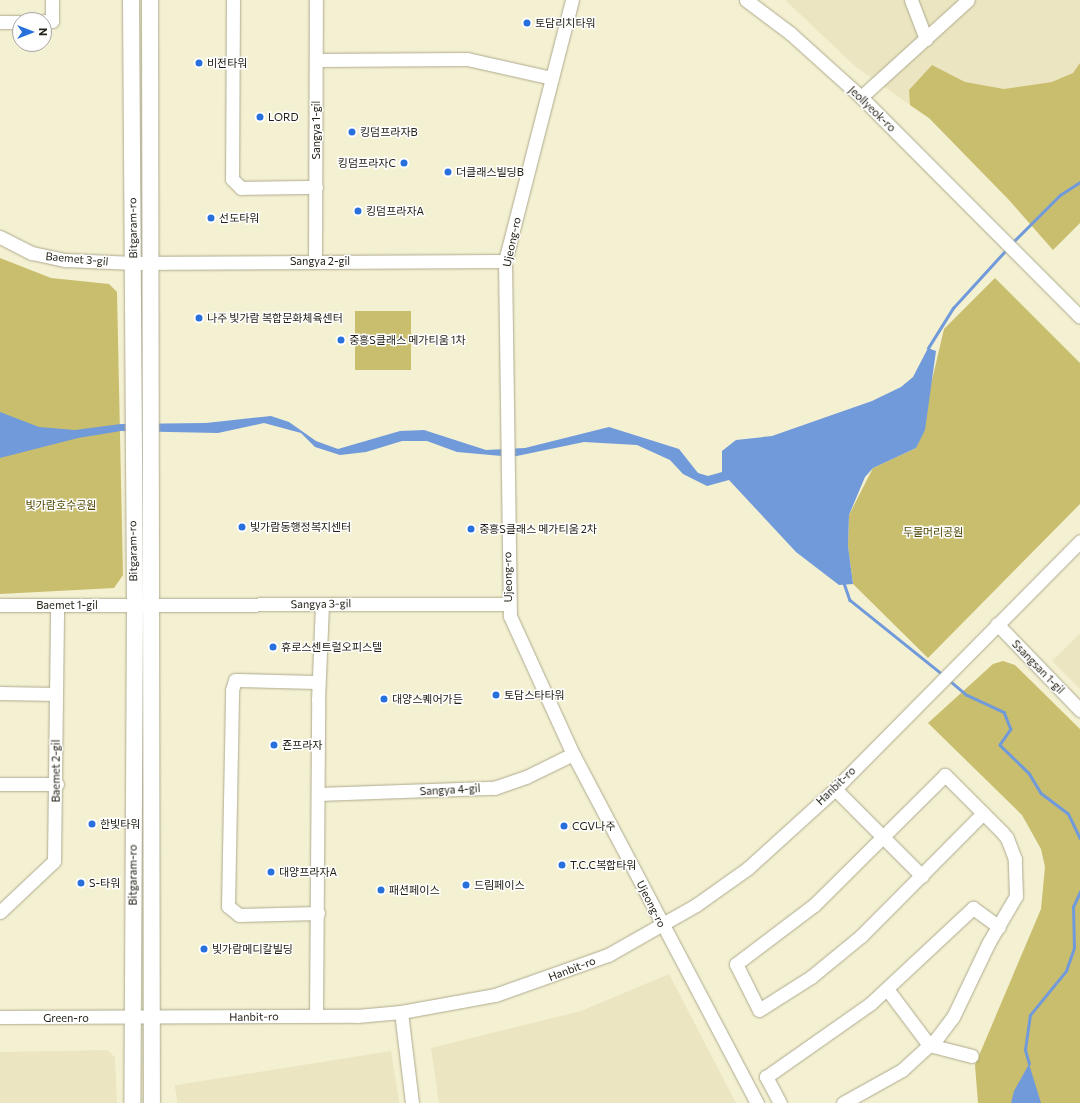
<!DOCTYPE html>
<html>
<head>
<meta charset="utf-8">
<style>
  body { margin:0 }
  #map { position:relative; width:1080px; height:1103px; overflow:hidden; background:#f4f0d2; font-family:Commissioner,"Noto Sans KR",sans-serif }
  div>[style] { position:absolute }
  .built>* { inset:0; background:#ebe6c1; transform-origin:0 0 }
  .green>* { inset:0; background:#c9bd6e; transform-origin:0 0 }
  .water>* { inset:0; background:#709ada }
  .stream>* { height:2.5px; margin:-1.25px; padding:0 1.25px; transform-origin:1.25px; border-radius:1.25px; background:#709ada }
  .roads { filter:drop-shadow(0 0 1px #aeaa8e) drop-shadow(0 0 1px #aeaa8e) }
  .minor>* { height:13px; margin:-6.5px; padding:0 6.5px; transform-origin:6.5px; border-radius:6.5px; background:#fff }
  .major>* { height:16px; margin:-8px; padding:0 8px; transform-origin:8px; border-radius:8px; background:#fff }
  .dots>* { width:11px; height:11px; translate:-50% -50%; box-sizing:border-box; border:2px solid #fff; border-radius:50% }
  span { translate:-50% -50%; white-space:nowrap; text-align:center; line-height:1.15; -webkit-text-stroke:3px #fff; paint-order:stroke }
  .poi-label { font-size:11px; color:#232117 }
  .left { translate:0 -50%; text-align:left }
  .right { translate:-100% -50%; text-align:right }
  .street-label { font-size:11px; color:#232117 }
  .park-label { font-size:11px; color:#4f4600 }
  .north { position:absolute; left:12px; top:12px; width:40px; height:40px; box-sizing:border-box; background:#fff; border:1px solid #a7a6a2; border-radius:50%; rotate:90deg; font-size:11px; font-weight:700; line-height:16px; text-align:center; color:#232117 }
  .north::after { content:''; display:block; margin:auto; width:14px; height:18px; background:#2870dc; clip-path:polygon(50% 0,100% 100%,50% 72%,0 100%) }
</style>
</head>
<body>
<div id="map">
  <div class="built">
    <i style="clip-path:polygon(785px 0,1080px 0,1080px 128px,1009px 200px,929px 118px,857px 68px)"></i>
    <i style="clip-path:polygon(1080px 633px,1080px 689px,1052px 661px)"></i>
    <i style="clip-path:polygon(669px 974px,736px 1103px,439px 1103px,431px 1048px,581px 1011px)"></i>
    <i style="clip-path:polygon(107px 1050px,115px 1057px,117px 1103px,0 1103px,0 1052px)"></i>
    <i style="left:391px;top:1051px;width:53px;height:219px;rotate:81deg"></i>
  </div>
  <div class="green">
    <i style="clip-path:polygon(1080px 63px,1080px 223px,1053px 250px,1009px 200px,929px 118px,910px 105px,909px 90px,932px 65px,965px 82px,1004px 89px,1052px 82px,1073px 73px)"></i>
    <i style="clip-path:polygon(0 258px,51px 278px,109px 284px,117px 292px,123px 575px,114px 588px,0 594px)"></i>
    <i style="clip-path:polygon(995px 278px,1080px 363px,1080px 504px,928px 658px,853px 584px,848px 546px,849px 515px,873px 468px,916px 448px,944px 329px)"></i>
    <i style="left:355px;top:311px;width:56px;height:59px"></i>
    <i style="clip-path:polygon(1003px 661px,1015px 665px,1080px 729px,1080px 1103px,978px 1103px,975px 1065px,1041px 909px,1045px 867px,1041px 849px,1022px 815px,928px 723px,993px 664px)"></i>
  </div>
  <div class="water">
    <i style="clip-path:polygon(928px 348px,936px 351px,925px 430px,916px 448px,873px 468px,865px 477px,849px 515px,848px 546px,853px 584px,839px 585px,796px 552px,729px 480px,707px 486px,683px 474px,670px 460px,637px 445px,584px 442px,512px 457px,457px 452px,427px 441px,402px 441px,366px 452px,340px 455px,315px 447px,301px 433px,264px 423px,218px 433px,121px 431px,78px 438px,0 458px,0 412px,39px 427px,75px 430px,121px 424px,206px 423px,271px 416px,289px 422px,316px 441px,338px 449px,400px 431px,424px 430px,486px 450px,525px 448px,609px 427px,679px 449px,698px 473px,708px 476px,722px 472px,722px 451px,736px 440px,772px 436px,872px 401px,901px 387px,913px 377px)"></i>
    <i style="clip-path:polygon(1029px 1064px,1041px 1103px,1011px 1103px,1014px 1091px)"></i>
  </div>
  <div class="stream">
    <i style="left:1012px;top:243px;width:68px;rotate:-45deg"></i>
    <i style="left:1060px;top:195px;width:24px;rotate:-33deg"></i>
    <i style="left:928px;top:348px;width:47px;rotate:-58deg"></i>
    <i style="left:953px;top:308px;width:79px;rotate:-47.6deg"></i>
    <i style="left:844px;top:583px;width:18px;rotate:71deg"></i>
    <i style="left:850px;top:600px;width:118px;rotate:38.8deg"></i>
    <i style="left:949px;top:680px;width:23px;rotate:40deg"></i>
    <i style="left:967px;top:695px;width:41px;rotate:24.7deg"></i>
    <i style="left:1004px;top:712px;width:18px;rotate:68deg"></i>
    <i style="left:1011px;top:729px;width:19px;rotate:125deg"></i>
    <i style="left:1000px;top:745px;width:40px;rotate:44deg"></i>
    <i style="left:1029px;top:773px;width:23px;rotate:59deg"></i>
    <i style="left:1041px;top:793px;width:34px;rotate:37deg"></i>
    <i style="left:1068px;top:813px;width:28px;rotate:64deg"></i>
    <i style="left:1029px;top:1064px;width:15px;rotate:-106deg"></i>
    <i style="left:1025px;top:1050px;width:35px;rotate:-82deg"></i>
    <i style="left:1030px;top:1015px;width:57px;rotate:-50.7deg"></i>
    <i style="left:1066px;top:971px;width:24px;rotate:-71deg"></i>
    <i style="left:1074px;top:948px;width:41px;rotate:-91.4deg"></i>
    <i style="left:1073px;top:907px;width:17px;rotate:-65deg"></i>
  </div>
  <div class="roads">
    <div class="minor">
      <i style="left:233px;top:0;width:179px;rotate:90.3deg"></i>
      <i style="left:232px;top:179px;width:13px;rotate:45deg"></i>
      <i style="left:241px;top:188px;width:75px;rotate:-0.8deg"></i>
      <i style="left:572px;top:0;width:269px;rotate:104.4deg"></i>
      <i style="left:505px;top:261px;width:355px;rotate:89.2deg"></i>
      <i style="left:510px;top:616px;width:152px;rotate:65.5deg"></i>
      <i style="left:573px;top:754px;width:395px;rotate:62.2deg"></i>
      <i style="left:746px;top:0;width:55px;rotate:36.9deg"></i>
      <i style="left:790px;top:33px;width:96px;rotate:42deg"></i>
      <i style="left:861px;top:97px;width:310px;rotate:45.1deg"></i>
      <i style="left:911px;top:0;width:42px;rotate:69deg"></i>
      <i style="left:44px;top:21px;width:8px"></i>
      <i style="left:52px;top:21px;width:21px;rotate:-90deg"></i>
      <i style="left:0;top:22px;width:20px"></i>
      <i style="left:316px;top:60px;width:151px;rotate:-0.4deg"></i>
      <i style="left:467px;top:59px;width:87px;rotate:12.6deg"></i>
      <i style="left:861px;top:97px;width:144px;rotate:-42.2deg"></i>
      <i style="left:0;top:237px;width:36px;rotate:27deg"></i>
      <i style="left:32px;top:253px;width:35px;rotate:12deg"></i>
      <i style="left:66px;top:260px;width:68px;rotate:2.5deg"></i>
      <i style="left:134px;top:263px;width:371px;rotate:-0.3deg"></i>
      <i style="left:315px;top:261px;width:261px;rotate:-89.8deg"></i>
      <i style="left:0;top:605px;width:508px;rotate:-0.11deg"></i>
      <i style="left:997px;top:624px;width:120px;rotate:46deg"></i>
      <i style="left:0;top:693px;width:56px;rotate:1deg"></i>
      <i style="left:0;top:784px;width:57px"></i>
      <i style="left:835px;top:789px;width:123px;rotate:45deg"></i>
      <i style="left:318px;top:794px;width:176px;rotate:-2deg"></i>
      <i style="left:494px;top:788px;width:34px;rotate:-19deg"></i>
      <i style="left:526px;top:777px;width:52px;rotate:-26.1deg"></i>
      <i style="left:0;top:912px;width:74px;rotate:-43.4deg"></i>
      <i style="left:54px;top:861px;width:256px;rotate:-89.3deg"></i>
      <i style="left:318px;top:913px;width:79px;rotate:178.5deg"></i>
      <i style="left:239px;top:915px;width:14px;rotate:-141deg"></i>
      <i style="left:228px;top:906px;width:216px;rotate:-88.9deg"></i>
      <i style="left:232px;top:690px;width:10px;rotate:-73deg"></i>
      <i style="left:235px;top:680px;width:83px;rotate:1.4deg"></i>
      <i style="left:887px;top:989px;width:70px;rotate:53.1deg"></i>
      <i style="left:929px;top:1045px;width:44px;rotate:14.3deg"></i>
      <i style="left:401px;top:1012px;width:92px;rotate:83.1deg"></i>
      <i style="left:316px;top:1016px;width:316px;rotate:-89.6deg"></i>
      <i style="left:318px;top:700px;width:95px;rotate:-87.6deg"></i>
      <i style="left:0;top:1017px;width:357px;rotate:-0.2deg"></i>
      <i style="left:357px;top:1016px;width:44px;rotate:-5.2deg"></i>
      <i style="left:401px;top:1012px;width:96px;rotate:-10.3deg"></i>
      <i style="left:495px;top:995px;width:120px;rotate:-19.5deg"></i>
      <i style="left:608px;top:955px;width:101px;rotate:-29.6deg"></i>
      <i style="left:696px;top:905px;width:64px;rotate:-35.4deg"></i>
      <i style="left:748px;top:868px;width:118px;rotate:-42.2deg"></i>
      <i style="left:835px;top:789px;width:349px;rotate:-45.3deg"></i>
      <i style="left:780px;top:1103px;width:30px;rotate:-118deg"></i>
      <i style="left:766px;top:1077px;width:127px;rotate:-35.1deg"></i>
      <i style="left:870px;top:1004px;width:141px;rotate:-43deg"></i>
      <i style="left:973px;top:908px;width:32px;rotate:36deg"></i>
      <i style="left:843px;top:1103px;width:68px;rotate:-29.2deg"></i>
      <i style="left:902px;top:1070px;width:47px;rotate:-42.4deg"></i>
      <i style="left:937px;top:1038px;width:26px;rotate:-53deg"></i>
      <i style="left:953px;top:1017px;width:83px;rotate:-64.4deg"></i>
      <i style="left:989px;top:942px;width:53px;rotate:-59.6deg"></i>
      <i style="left:1016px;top:896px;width:37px;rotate:-92deg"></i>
      <i style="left:1015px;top:859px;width:22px;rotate:-111deg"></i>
      <i style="left:1007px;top:838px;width:8px;rotate:-130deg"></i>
      <i style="left:1002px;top:832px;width:81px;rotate:-135deg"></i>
      <i style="left:945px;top:775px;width:185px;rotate:135.2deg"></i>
      <i style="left:814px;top:905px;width:98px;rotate:142.9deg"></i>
      <i style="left:736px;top:964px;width:51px;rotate:63.4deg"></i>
      <i style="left:759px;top:1010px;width:62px;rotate:-32.4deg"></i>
      <i style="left:811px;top:977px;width:65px;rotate:-39.4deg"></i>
      <i style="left:861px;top:936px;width:173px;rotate:-45.2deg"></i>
    </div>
    <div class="major">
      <i style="left:131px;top:0;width:605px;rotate:89.62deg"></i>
      <i style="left:135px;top:605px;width:498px;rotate:90.3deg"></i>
      <i style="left:150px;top:0;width:1103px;rotate:89.9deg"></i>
    </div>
  </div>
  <div class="dots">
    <i style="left:527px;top:23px;background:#2870dc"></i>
    <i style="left:199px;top:63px;background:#2870dc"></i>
    <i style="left:260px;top:117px;background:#2870dc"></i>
    <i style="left:352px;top:132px;background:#2870dc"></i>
    <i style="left:404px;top:163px;background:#2870dc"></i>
    <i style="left:448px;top:172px;background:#2870dc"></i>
    <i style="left:358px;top:211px;background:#2870dc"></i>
    <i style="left:211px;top:218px;background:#2870dc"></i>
    <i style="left:199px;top:318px;background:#2870dc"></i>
    <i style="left:341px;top:340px;background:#2870dc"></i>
    <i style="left:242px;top:527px;background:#2870dc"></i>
    <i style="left:471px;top:529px;background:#2870dc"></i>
    <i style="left:273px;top:647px;background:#2870dc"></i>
    <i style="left:496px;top:695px;background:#2870dc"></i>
    <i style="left:384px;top:699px;background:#2870dc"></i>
    <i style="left:274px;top:745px;background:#2870dc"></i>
    <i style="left:92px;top:824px;background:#2870dc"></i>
    <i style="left:564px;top:826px;background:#2870dc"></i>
    <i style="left:562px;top:865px;background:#2870dc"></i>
    <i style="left:271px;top:872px;background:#2870dc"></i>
    <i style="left:81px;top:883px;background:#2870dc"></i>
    <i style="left:466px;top:885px;background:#2870dc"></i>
    <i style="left:381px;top:890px;background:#2870dc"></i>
    <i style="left:204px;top:949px;background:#2870dc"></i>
  </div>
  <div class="poi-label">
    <span class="left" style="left:535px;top:23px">토담리치타워</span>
    <span class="left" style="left:207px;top:63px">비전타워</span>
    <span class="left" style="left:268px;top:117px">LORD</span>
    <span class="left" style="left:360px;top:132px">킹덤프라자B</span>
    <span class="right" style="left:396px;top:163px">킹덤프라자C</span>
    <span class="left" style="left:456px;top:172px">더클래스빌딩B</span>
    <span class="left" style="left:366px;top:211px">킹덤프라자A</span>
    <span class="left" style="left:219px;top:218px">선도타워</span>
    <span class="left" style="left:207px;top:318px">나주 빛가람 복합문화체육센터</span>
    <span class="left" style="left:349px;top:340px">중흥S클래스 메가티움 1차</span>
    <span class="left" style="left:250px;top:527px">빛가람동행정복지센터</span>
    <span class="left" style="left:479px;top:529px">중흥S클래스 메가티움 2차</span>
    <span class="left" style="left:281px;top:647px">휴로스센트럴오피스텔</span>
    <span class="left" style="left:504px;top:695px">토담스타타워</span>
    <span class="left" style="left:392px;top:699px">대양스퀘어가든</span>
    <span class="left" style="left:282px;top:745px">죤프라자</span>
    <span class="left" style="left:100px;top:824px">한빛타워</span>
    <span class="left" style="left:572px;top:826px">CGV나주</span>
    <span class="left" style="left:570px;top:865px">T.C.C복합타워</span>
    <span class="left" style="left:279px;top:872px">대양프라자A</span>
    <span class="left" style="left:89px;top:883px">S-타워</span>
    <span class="left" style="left:474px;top:885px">드림페이스</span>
    <span class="left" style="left:389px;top:890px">패션페이스</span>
    <span class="left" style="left:212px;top:949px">빛가람메디칼빌딩</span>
  </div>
  <div class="street-label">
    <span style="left:872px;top:109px;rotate:44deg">Jeollyeok-ro</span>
    <span style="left:316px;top:130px;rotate:-90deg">Sangya 1-gil</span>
    <span style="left:133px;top:228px;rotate:-91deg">Bitgaram-ro</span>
    <span style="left:512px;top:242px;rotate:-78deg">Ujeong-ro</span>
    <span style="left:77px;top:259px;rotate:5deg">Baemet 3-gil</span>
    <span style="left:320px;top:261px">Sangya 2-gil</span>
    <span style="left:133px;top:551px;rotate:-91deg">Bitgaram-ro</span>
    <span style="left:508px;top:577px;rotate:-91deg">Ujeong-ro</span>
    <span style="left:321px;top:604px;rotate:-1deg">Sangya 3-gil</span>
    <span style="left:67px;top:605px">Baemet 1-gil</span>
    <span style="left:1038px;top:667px;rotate:46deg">Ssangsan 1-gil</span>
    <span style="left:56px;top:771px;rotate:-90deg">Baemet 2-gil</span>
    <span style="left:836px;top:786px;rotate:-44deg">Hanbit-ro</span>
    <span style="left:450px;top:790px;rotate:-3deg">Sangya 4-gil</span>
    <span style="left:133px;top:875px;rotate:-90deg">Bitgaram-ro</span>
    <span style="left:651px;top:904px;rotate:63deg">Ujeong-ro</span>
    <span style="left:572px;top:969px;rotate:-21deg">Hanbit-ro</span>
    <span style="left:254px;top:1017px;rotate:-1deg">Hanbit-ro</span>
    <span style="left:66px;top:1018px">Green-ro</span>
  </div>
  <div class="park-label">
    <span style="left:61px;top:505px">빛가람호수공원</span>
    <span style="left:933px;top:532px">두물머리공원</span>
  </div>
  <div class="north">N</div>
</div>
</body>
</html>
